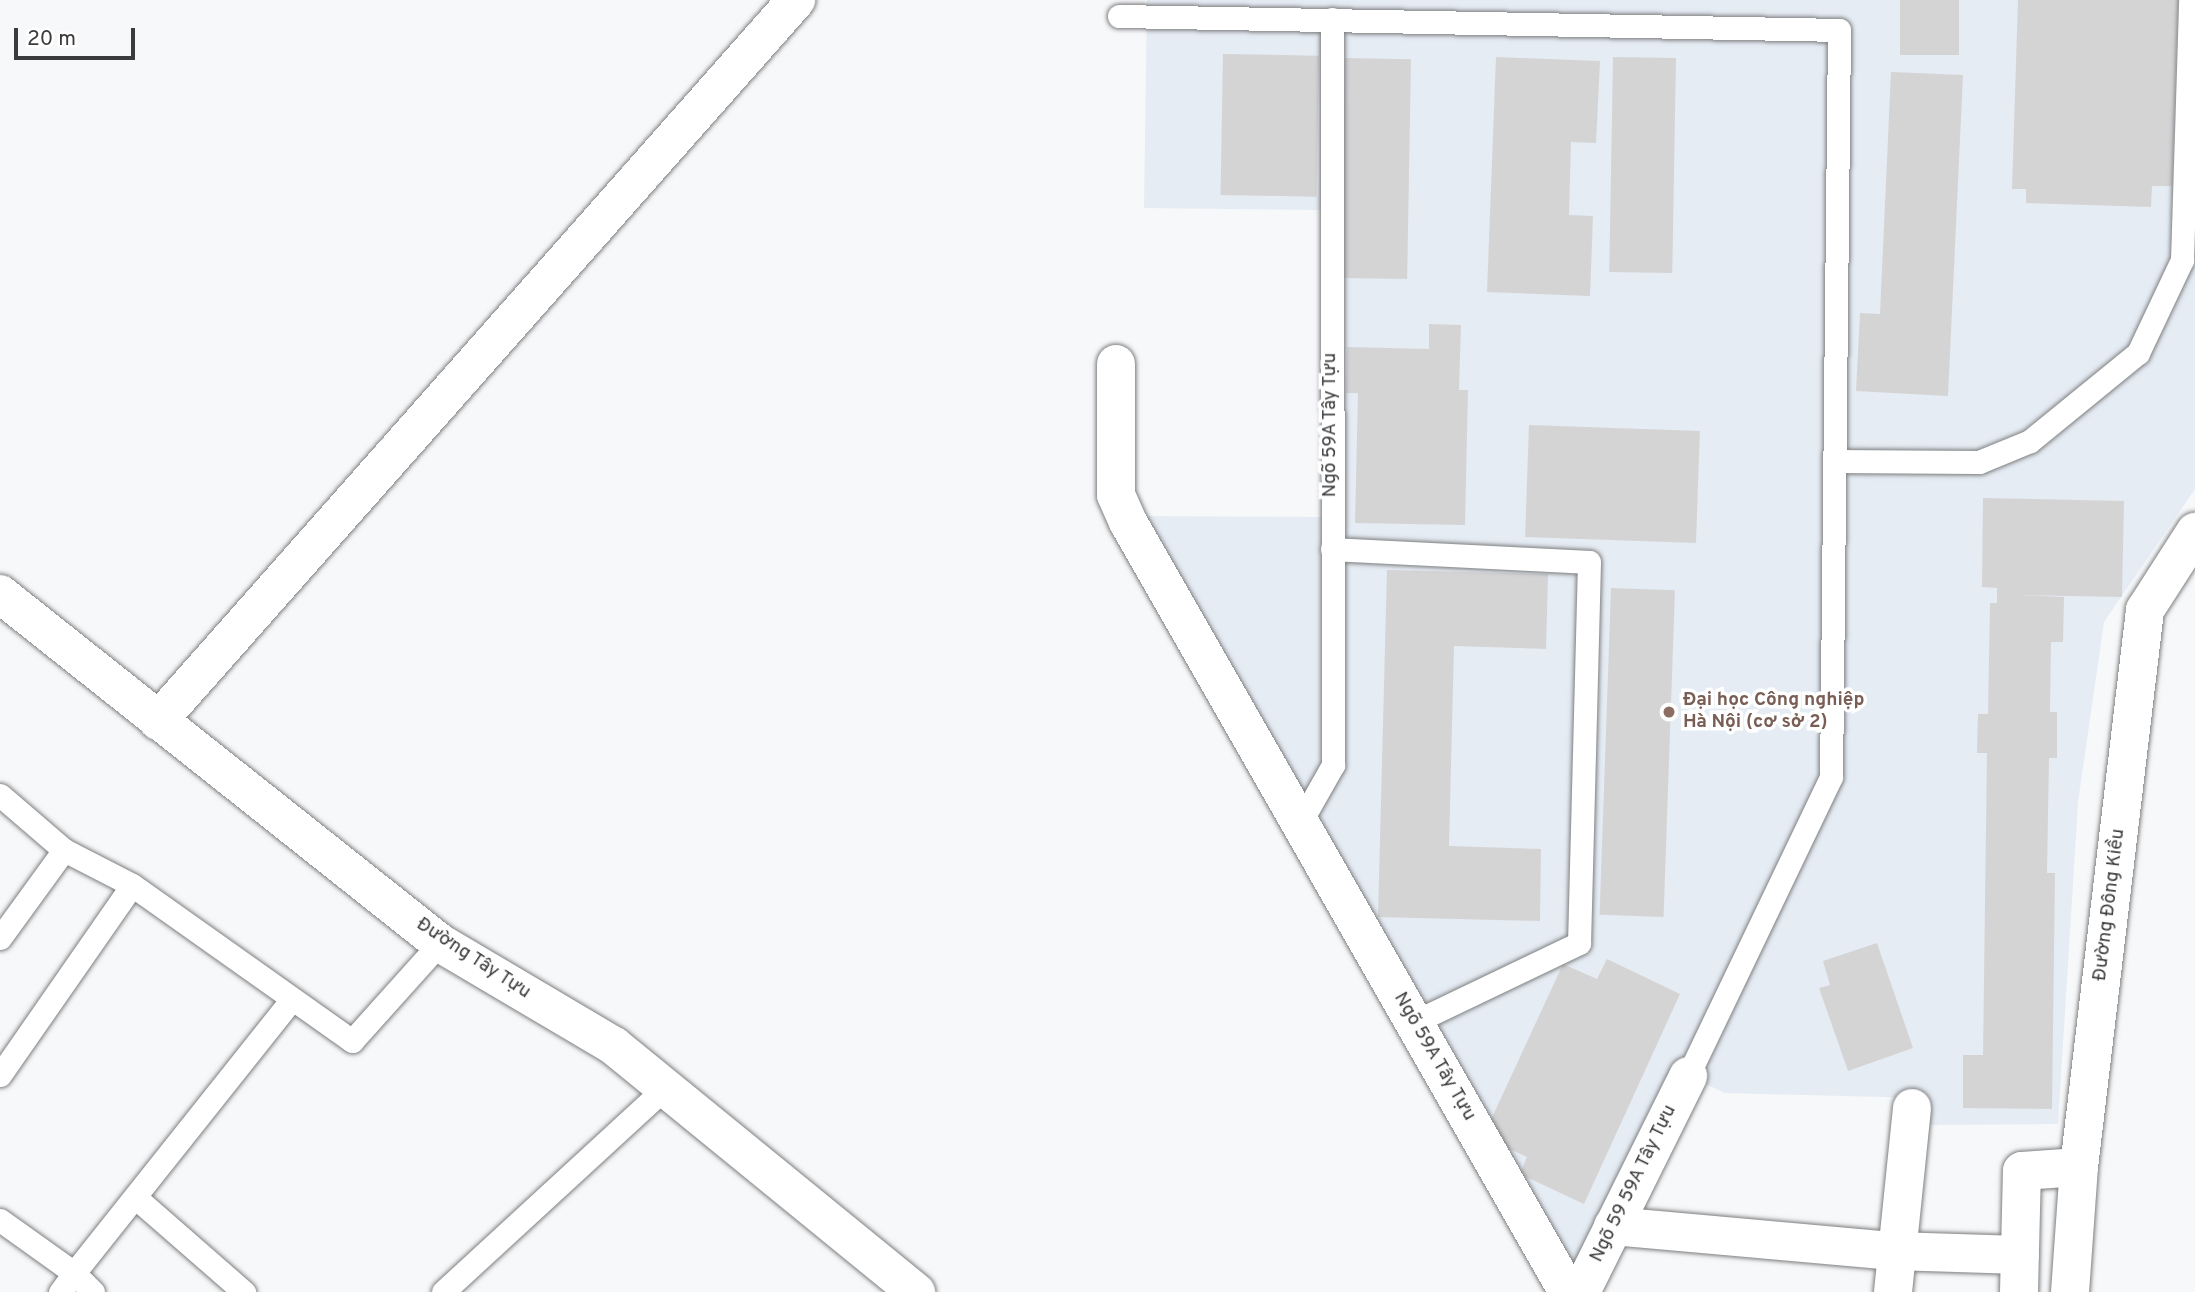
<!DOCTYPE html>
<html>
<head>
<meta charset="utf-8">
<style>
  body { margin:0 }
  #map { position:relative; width:2195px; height:1292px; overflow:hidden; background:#f7f8f9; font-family:Overpass,sans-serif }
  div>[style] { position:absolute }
  .built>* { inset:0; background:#e5ecf3 }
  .building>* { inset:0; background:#d5d4d5; transform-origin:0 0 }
  .roads { filter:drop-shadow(0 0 2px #7e7f80) drop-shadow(0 0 2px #7e7f80) }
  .lane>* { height:23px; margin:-11.5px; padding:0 11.5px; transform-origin:11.5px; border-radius:11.5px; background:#fff }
  .street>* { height:38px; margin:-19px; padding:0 19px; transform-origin:19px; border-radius:19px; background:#fff }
  .primary>* { height:38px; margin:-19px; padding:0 19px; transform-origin:19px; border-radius:19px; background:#fff }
  .dots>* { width:19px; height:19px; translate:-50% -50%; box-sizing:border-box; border:4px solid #fff; border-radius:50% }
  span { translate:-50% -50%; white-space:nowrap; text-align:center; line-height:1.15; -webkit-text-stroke:7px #fff; paint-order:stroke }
  .street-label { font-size:19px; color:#3b3b3c }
  .education-label { font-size:19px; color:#785e54; font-weight:700 }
  .left { translate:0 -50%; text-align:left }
  .scale { position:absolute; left:14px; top:28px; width:121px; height:32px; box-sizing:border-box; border:4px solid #3b3b3c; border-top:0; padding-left:9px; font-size:21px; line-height:24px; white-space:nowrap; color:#3b3b3c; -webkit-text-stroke:5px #fff; paint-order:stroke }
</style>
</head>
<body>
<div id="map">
  <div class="built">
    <i style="clip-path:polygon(1147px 0,2195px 0,2195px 489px,2104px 622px,2078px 802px,2058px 1124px,1921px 1125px,1921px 1098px,1725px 1093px,1688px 1076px,1574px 1278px,1134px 516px,1322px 517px,1321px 210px,1144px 208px)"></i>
  </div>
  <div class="building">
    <i style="left:1900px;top:0;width:59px;height:55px"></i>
    <i style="clip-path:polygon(2018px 0,2178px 0,2172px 186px,2152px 186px,2151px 207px,2026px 203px,2026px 189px,2012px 189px)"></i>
    <i style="left:1223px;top:54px;width:96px;height:141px;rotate:1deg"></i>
    <i style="clip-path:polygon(1496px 57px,1600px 61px,1596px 143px,1571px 142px,1569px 215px,1593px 216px,1590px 296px,1487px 292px)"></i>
    <i style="left:1613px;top:57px;width:63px;height:215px;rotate:1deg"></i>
    <i style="left:1345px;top:58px;width:66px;height:220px;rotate:1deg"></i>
    <i style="clip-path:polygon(1891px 72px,1963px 75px,1948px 396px,1856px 391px,1860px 313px,1880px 314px)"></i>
    <i style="clip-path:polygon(1429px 324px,1461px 325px,1459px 390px,1468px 390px,1465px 525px,1355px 523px,1358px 393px,1346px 393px,1347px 347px,1429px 349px)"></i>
    <i style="left:1529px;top:425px;width:171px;height:112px;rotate:2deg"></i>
    <i style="clip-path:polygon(1983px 498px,2124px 501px,2122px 597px,2018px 595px,2064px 597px,2063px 642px,2051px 642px,2050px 712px,2057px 712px,2057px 758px,2049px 758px,2047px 873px,2055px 873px,2052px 1109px,1963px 1108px,1963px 1055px,1983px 1055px,1987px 753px,1977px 753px,1978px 714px,1988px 714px,1990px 603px,1997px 603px,1997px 588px,1982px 587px)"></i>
    <i style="clip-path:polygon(1387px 570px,1548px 574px,1546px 649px,1454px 646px,1449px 846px,1541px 849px,1540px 921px,1378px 917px)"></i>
    <i style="left:1611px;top:588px;width:64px;height:327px;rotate:2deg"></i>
    <i style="clip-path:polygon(1877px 943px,1913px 1048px,1848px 1071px,1819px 988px,1830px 985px,1823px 961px)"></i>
    <i style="clip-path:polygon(1607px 959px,1680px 994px,1584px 1204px,1520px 1174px,1527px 1157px,1483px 1137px,1563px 964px,1597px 979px)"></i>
  </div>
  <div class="roads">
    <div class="lane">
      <i style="left:1119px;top:16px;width:720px;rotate:1.11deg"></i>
      <i style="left:1839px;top:30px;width:747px;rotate:90.61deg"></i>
      <i style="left:1831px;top:777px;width:331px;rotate:115.6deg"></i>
      <i style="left:1834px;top:461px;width:145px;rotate:0.4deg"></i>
      <i style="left:1979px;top:462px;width:55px;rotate:-22.4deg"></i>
      <i style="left:2030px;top:441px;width:139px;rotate:-39.2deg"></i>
      <i style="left:2138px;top:353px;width:103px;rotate:-64.7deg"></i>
      <i style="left:2182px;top:260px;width:260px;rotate:-88.2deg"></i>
      <i style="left:1332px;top:549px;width:257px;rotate:2.9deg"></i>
      <i style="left:1589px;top:562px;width:381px;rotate:91.5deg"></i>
      <i style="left:1579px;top:943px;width:183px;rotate:154.4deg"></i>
      <i style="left:0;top:795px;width:84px;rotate:40.7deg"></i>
      <i style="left:64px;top:850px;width:76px;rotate:27.2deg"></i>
      <i style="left:132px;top:885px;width:270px;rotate:35.3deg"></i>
      <i style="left:352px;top:1041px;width:132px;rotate:-48.1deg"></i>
      <i style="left:1300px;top:823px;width:67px;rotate:-60.4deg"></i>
      <i style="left:1333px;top:765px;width:746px;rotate:-90.08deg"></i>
      <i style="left:0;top:938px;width:109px;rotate:-54deg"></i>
      <i style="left:0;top:1075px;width:231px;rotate:-55.2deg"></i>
      <i style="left:135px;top:1197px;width:145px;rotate:41.1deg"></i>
      <i style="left:0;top:1220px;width:91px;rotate:35.6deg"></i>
      <i style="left:74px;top:1273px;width:24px;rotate:126deg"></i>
      <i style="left:93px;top:1292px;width:27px;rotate:-135deg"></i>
      <i style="left:74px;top:1273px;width:350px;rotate:-51.5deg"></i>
      <i style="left:443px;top:1292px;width:301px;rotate:-42.6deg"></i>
    </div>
    <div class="street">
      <i style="left:1116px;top:364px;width:131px;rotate:90deg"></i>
      <i style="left:1116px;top:495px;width:30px;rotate:66deg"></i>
      <i style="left:1128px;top:522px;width:887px;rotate:60.26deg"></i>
      <i style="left:158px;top:721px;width:963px;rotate:-48.49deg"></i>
      <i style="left:1613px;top:1226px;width:282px;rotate:5.1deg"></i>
      <i style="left:1894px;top:1251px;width:126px;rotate:1.8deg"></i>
      <i style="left:1581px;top:1292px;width:241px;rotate:-63.6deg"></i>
      <i style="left:1893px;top:1292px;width:185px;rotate:-84.1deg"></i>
      <i style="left:2019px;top:1292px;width:121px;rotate:-88.6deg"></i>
      <i style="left:2022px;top:1171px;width:57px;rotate:-4deg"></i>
      <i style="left:2070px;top:1292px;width:125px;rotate:-85.9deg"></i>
      <i style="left:2079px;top:1167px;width:561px;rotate:-83.24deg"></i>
      <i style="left:2145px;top:610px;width:93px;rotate:-57.3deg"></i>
    </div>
    <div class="primary">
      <i style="left:0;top:594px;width:562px;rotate:38.42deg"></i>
      <i style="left:440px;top:943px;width:202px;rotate:30.6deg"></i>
      <i style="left:614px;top:1046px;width:390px;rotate:39.2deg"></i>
    </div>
  </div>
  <div class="dots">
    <i style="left:1669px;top:712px;background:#8d6e63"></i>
  </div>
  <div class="street-label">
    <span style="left:1331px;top:425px;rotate:-90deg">Ngõ 59A Tây Tựu</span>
    <span style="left:2110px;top:905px;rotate:-83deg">Đường Đông Kiều</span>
    <span style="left:473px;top:959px;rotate:33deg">Đường Tây Tựu</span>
    <span style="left:1434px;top:1057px;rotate:60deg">Ngõ 59A Tây Tựu</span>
    <span style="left:1634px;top:1184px;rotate:-64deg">Ngõ 59 59A Tây Tựu</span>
  </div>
  <div class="education-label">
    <span class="left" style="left:1683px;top:712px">Đại học Công nghiệp<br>Hà Nội (cơ sở 2)</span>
  </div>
  <div class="scale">20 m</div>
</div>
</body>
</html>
